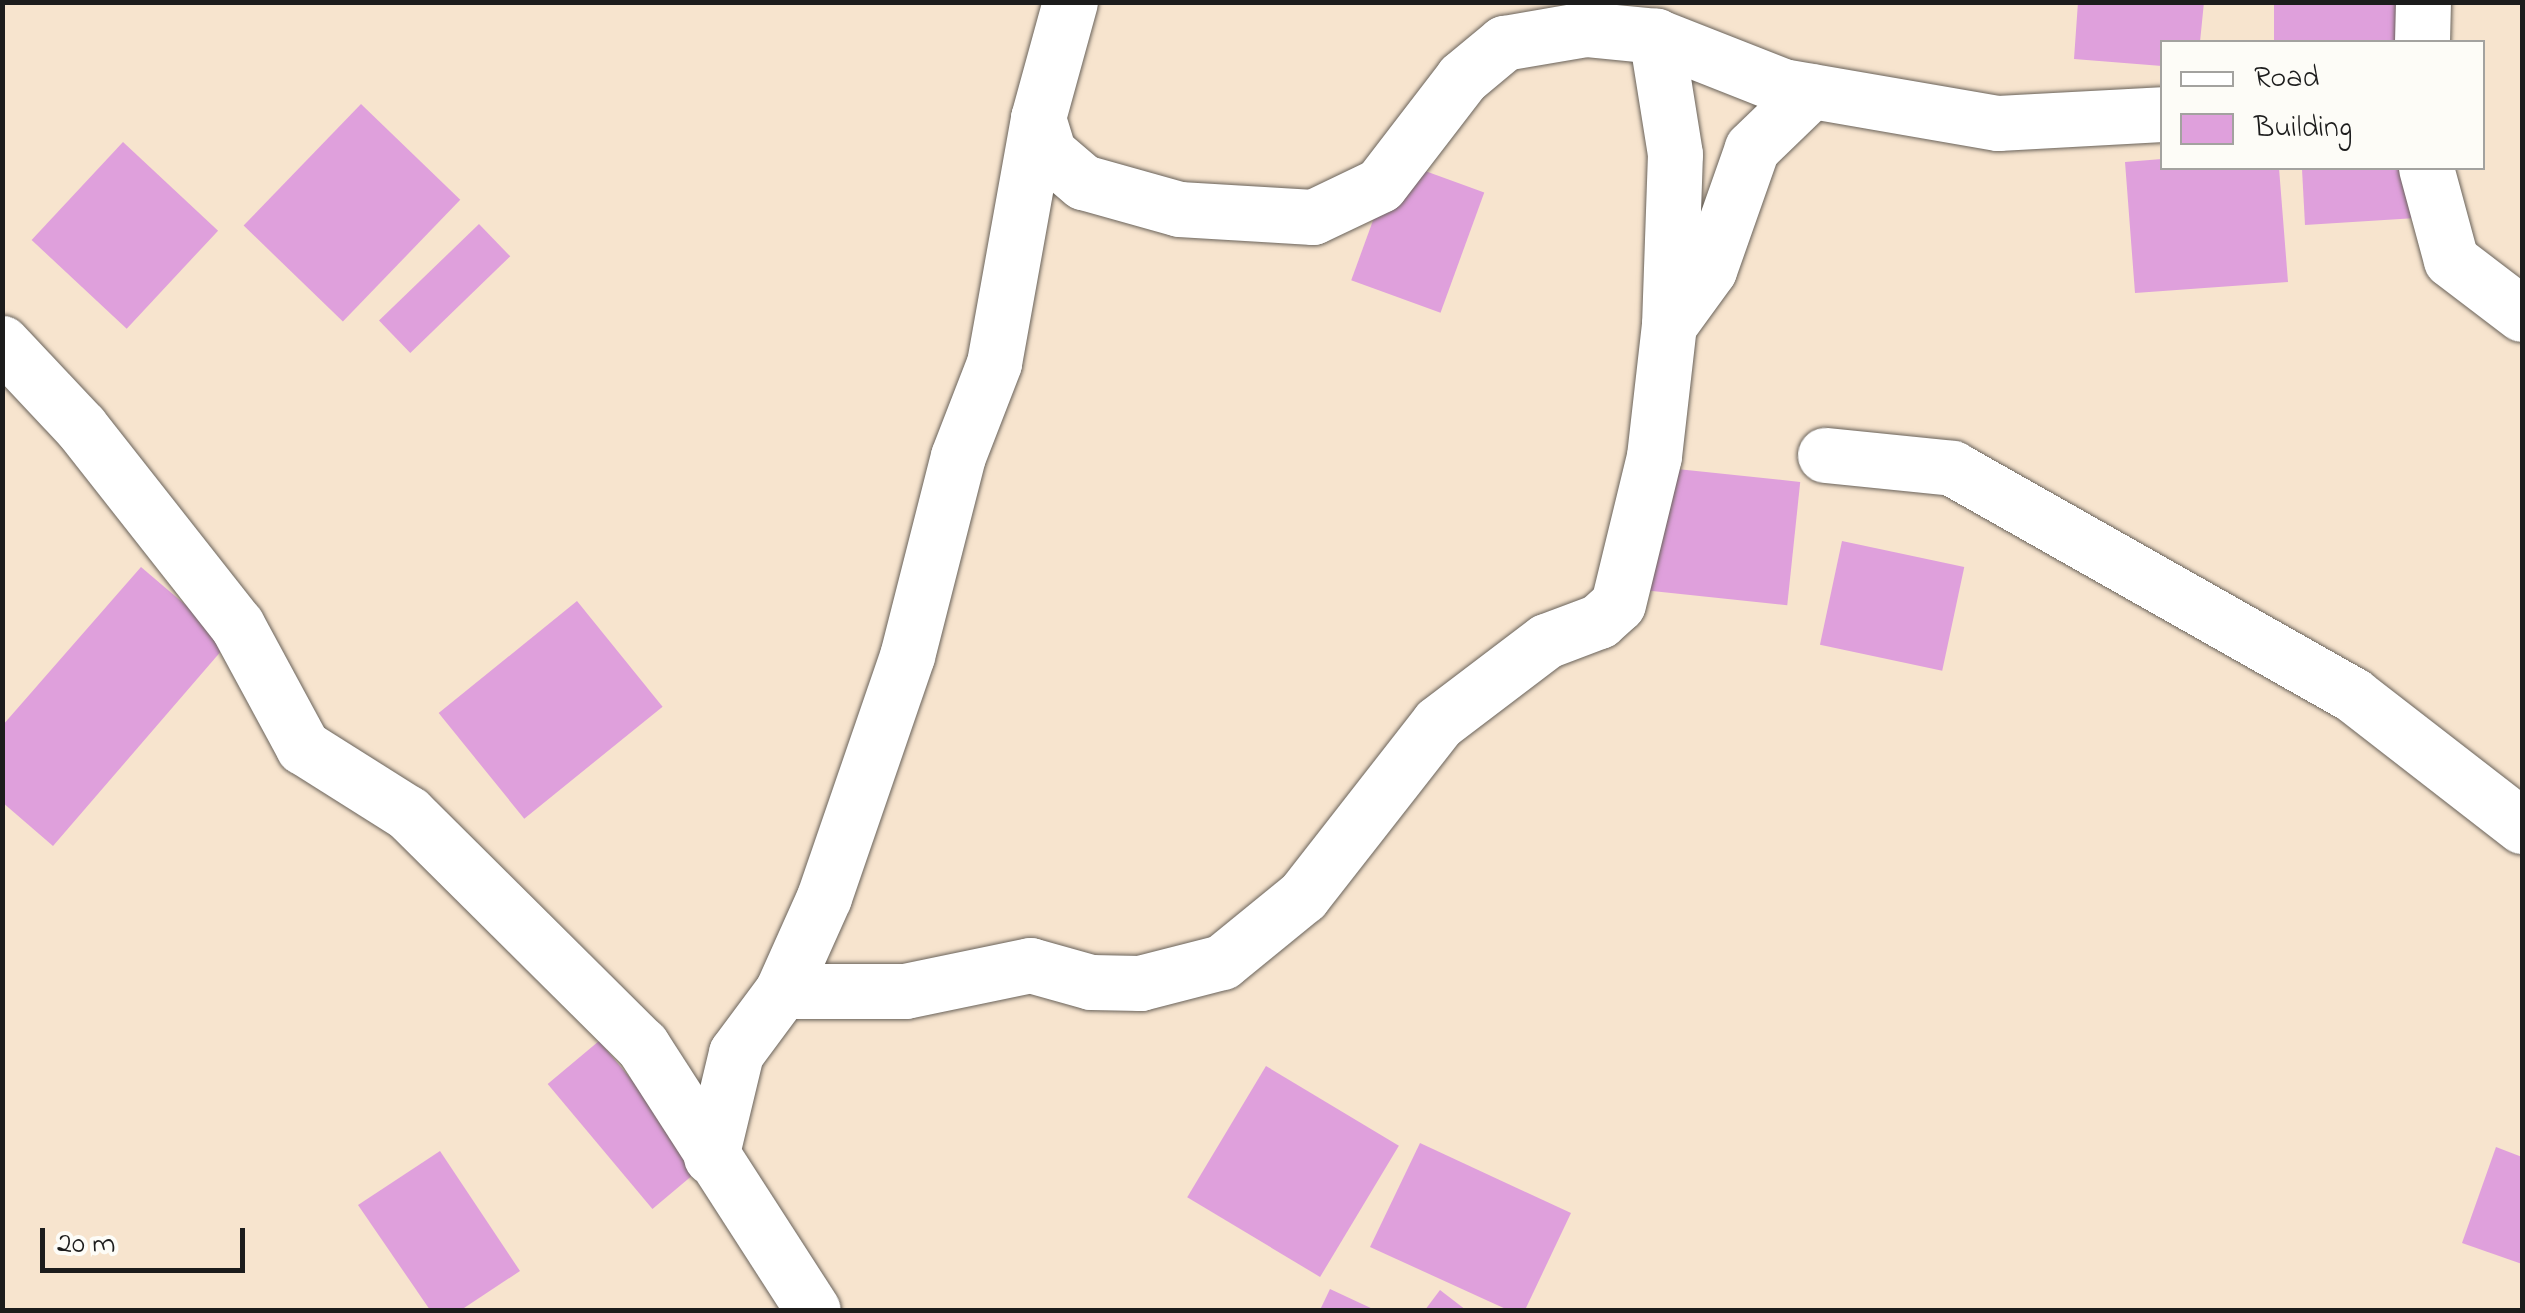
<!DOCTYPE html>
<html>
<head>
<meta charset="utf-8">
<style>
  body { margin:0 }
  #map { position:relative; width:2525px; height:1313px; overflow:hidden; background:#f7e4ce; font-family:"Indie Flower",sans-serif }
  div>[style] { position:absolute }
  .building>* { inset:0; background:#dfa0dc; transform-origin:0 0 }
  .roads { filter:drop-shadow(0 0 2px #69625a) drop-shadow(0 0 2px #69625a) }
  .minor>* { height:55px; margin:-27.5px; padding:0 27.5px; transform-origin:27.5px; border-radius:27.5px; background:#fff }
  span { translate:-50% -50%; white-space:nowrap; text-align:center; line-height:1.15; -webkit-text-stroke:8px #fdfcf7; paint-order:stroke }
  .frame { position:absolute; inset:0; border:5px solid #1c1c1c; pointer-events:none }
  .legend { position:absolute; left:2160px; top:40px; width:325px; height:130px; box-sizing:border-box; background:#fdfcf7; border:2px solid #a3a29f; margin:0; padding:12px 18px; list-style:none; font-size:30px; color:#1c1c1c }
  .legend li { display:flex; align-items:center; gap:20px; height:50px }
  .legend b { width:50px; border:2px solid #a3a29f }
  .scale { position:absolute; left:40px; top:1228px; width:205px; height:45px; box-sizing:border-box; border:5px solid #1c1c1c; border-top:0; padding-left:12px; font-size:30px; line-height:35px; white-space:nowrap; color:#1c1c1c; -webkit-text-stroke:8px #fdfcf7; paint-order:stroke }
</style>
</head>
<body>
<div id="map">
  <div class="building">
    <i style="clip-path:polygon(2078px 2px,2204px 2px,2200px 42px,2162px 42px,2162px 66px,2074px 59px)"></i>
    <i style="left:2274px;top:2px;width:122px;height:40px"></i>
    <i style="left:361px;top:104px;width:138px;height:169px;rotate:44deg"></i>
    <i style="left:123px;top:142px;width:130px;height:134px;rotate:43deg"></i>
    <i style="clip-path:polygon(2162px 159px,2162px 168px,2279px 168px,2288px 282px,2135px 293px,2125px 162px)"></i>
    <i style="left:1395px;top:160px;width:95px;height:128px;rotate:20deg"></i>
    <i style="clip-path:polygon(2325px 168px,2414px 168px,2416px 218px,2305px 225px,2302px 169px)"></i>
    <i style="left:479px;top:224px;width:45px;height:139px;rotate:46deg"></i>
    <i style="left:1658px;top:467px;width:143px;height:124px;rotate:6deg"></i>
    <i style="left:1842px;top:541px;width:125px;height:106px;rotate:12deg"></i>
    <i style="clip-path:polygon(141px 567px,229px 642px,53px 846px,2px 802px,2px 726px)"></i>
    <i style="left:577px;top:601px;width:136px;height:178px;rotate:51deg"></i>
    <i style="left:599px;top:1041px;width:163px;height:67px;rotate:50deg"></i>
    <i style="left:1266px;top:1066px;width:155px;height:153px;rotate:31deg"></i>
    <i style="clip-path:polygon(1420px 1143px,1571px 1213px,1525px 1310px,1508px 1310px,1370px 1247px)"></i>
    <i style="clip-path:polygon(2496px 1147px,2522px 1157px,2522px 1264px,2462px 1243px)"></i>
    <i style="clip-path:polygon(440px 1151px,520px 1271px,461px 1310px,430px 1310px,358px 1205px)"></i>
    <i style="clip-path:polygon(1330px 1289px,1375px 1310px,1320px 1310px)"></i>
    <i style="clip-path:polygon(1440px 1290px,1466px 1310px,1425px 1310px)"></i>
  </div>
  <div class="roads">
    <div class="minor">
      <i style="left:2422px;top:42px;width:40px;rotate:-88.6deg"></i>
      <i style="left:1038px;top:118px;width:37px;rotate:73deg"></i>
      <i style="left:1049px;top:153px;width:45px;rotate:40.5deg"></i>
      <i style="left:1083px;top:182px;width:100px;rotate:15.7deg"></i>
      <i style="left:1179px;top:209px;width:134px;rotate:3.4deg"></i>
      <i style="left:1313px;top:217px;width:74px;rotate:-25.5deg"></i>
      <i style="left:1380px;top:185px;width:135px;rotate:-52.5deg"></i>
      <i style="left:1462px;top:78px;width:55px;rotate:-39.8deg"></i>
      <i style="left:1504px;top:43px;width:82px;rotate:-9.8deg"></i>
      <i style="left:1585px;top:29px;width:71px;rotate:5.6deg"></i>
      <i style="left:1656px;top:36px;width:136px;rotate:21.5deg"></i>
      <i style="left:1783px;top:86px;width:218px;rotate:9.8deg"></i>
      <i style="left:1998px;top:123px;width:164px;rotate:-3.1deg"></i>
      <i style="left:2426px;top:168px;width:95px;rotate:74.8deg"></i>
      <i style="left:2451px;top:260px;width:89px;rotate:37.3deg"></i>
      <i style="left:1669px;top:325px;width:68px;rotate:-54deg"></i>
      <i style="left:1709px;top:270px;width:129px;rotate:-70.6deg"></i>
      <i style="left:1752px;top:148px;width:82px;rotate:-44deg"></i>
      <i style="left:2px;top:343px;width:115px;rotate:46.8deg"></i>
      <i style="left:81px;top:427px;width:252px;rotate:51.8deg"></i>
      <i style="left:237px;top:625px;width:139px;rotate:61.6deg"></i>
      <i style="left:303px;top:747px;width:124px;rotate:32.2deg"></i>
      <i style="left:408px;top:813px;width:330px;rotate:44.8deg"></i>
      <i style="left:642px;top:1045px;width:315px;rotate:57.2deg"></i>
      <i style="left:1825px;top:455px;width:128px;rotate:5.8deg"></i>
      <i style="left:1952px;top:468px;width:461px;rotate:29.5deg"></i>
      <i style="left:2353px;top:695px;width:214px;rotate:37.8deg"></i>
      <i style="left:782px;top:991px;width:123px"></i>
      <i style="left:905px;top:991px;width:128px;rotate:-11.7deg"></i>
      <i style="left:1030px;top:965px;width:63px;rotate:15.6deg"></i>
      <i style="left:1091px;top:982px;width:49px;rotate:1.2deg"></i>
      <i style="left:1140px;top:983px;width:85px;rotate:-14.4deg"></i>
      <i style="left:1222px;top:962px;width:104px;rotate:-39.2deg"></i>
      <i style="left:1303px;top:896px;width:219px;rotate:-52deg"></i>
      <i style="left:1438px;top:723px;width:136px;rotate:-37.2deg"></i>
      <i style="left:1546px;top:641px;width:57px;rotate:-20.7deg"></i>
      <i style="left:1599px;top:621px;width:25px;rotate:-42deg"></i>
      <i style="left:1618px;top:604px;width:152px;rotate:-76.3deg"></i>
      <i style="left:1654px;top:456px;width:132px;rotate:-83.5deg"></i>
      <i style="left:1669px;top:325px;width:171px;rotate:-88deg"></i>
      <i style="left:1675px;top:154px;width:120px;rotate:-99.1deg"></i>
      <i style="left:711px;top:1157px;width:107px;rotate:-76.5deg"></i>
      <i style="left:736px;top:1053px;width:77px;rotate:-53.4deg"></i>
      <i style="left:782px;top:991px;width:103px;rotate:-65.9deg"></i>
      <i style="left:824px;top:897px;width:255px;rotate:-71deg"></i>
      <i style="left:907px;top:656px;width:206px;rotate:-75.7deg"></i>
      <i style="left:958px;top:456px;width:100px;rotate:-68.8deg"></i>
      <i style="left:994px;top:363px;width:249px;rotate:-79.8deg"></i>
      <i style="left:1038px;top:118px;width:120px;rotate:-74.6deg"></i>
    </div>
  </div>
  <div class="frame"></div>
  <ul class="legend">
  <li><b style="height:12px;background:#fff"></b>Road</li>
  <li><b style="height:28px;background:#dfa0dc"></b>Building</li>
  </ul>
  <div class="scale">20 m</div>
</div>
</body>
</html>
